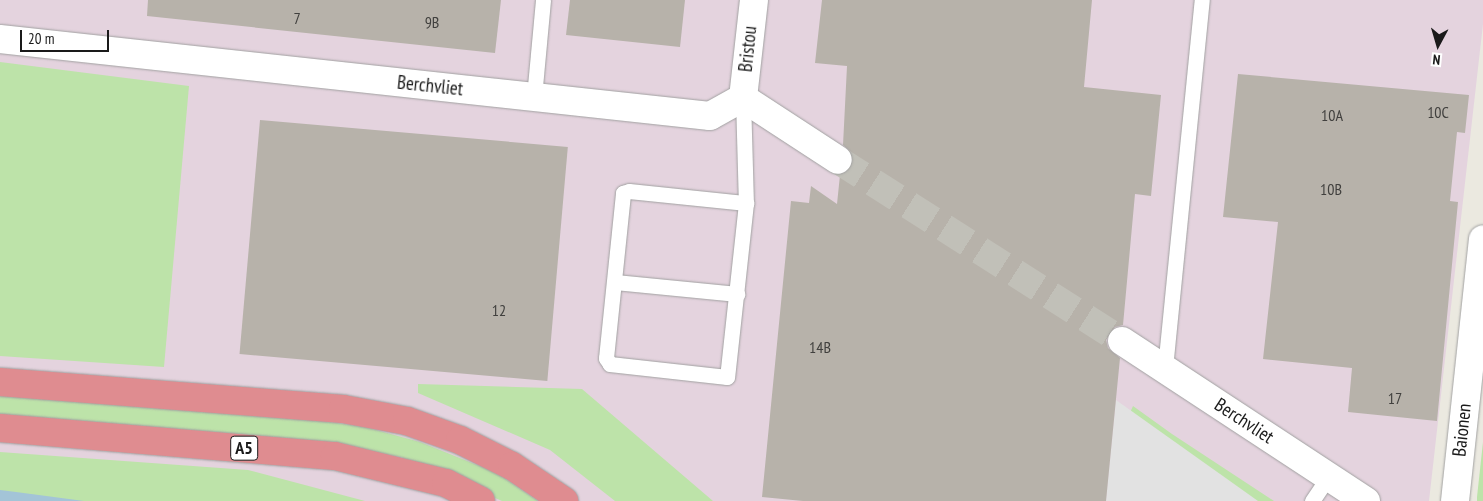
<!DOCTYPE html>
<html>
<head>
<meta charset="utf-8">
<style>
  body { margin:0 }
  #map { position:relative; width:1483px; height:501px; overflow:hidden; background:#ebe9e0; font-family:"PT Sans Narrow",sans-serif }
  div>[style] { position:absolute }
  .industrial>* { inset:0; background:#e4d3de }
  .grass>* { inset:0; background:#bde3a9 }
  .parking>* { inset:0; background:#e2e2e2 }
  .water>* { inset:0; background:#a3c4d7 }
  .building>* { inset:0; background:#b7b2aa; transform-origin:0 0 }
  .minor-tunnel>* { height:28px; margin-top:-14px; transform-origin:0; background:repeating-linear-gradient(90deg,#c1c0b8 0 28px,transparent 0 42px) }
  .roads { filter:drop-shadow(0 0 1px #a1a1a1) drop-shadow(0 0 1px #a1a1a1) }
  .service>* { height:15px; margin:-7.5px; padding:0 7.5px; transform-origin:7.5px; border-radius:7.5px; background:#fff }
  .minor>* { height:28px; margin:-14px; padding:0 14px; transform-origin:14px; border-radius:14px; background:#fff }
  .motorway>* { height:28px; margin:-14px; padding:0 14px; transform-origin:14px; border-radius:14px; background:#df8c90 }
  span { translate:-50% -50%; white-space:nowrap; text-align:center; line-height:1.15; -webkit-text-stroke:5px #fff; paint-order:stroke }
  .number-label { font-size:16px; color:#41403e }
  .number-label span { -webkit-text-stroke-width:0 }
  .shield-label span { padding:1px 4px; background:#fff; border:1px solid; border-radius:4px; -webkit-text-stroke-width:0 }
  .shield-label { font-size:18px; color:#1a1a1a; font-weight:700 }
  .street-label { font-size:19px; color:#1a1a1a }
  .north { position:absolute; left:1413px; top:20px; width:50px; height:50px; -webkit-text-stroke:4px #fff; paint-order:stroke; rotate:186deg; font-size:14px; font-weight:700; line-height:20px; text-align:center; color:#1a1a1a }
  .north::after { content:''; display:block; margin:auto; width:18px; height:22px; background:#1a1a1a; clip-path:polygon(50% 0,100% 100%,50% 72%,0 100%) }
  .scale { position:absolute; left:20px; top:30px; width:89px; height:22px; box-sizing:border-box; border:2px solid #1a1a1a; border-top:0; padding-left:6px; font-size:15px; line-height:18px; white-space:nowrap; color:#1a1a1a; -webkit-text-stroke:4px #fff; paint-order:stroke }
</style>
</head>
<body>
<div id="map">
  <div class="industrial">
    <i style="clip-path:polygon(0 0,1483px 0,1483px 24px,1429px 501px,0 501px)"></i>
  </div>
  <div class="grass">
    <i style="clip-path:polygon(0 62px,189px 86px,164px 367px,0 356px)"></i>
    <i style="clip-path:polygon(418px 384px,582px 389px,713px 501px,615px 501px,550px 450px,418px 393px)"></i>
    <i style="clip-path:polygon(0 392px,246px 410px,365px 427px,420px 442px,497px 473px,538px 501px,502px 501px,401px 457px,268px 438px,0 418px)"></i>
    <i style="clip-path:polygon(1133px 406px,1172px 434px,1274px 501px,1257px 501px,1129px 415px)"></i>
    <i style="clip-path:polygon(1483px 442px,1483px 501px,1477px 501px,1477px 497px)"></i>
    <i style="clip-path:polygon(0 452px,248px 470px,365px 501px,0 501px)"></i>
  </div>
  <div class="parking">
    <i style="clip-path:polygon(1116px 400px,1258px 501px,1106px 501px)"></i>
  </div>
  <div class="water">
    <i style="clip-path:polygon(0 490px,16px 492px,84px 501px,0 501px)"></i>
  </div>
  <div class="building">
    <i style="clip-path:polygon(148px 0,501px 0,495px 53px,147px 16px)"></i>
    <i style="clip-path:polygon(570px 0,685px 0,680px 47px,566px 35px)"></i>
    <i style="clip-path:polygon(822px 0,1092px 0,1084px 87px,1161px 95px,1151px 196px,1135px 194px,1123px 325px,1115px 327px,1106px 340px,1108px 348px,1120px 358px,1106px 501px,803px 501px,762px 497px,791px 201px,809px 203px,811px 186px,837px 204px,840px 175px,851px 169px,854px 161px,852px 153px,843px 145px,847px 66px,815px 63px)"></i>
    <i style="clip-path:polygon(1238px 74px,1469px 95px,1465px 133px,1457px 132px,1450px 201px,1458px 202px,1437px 421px,1348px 412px,1352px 368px,1263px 359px,1278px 222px,1223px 217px)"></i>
    <i style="left:260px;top:120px;width:309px;height:235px;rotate:5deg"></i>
  </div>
  <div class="minor-tunnel">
    <i style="left:838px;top:160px;width:337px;rotate:32.5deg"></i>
  </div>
  <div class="roads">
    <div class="service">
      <i style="left:534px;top:97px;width:97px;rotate:-84.7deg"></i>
      <i style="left:743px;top:98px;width:105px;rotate:88.4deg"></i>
      <i style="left:746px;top:203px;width:175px;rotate:96.2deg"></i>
      <i style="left:727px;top:377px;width:118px;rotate:-173.7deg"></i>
      <i style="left:610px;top:364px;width:7px;rotate:-124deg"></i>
      <i style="left:606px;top:358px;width:166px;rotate:-84.1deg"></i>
      <i style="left:623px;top:193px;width:6px;rotate:-18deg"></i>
      <i style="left:629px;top:191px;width:118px;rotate:5.9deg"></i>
      <i style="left:615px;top:282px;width:123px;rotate:5.6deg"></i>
      <i style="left:1165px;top:368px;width:370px;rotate:-84.3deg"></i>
      <i style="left:1312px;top:501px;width:30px;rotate:-56deg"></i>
    </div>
    <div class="minor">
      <i style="left:0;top:39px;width:714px;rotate:6.19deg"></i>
      <i style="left:710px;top:116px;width:38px;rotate:-29deg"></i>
      <i style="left:743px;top:98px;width:113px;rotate:33.1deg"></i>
      <i style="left:743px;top:98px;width:99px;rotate:-83.6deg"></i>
      <i style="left:1122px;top:341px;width:292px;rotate:33.3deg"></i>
      <i style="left:1455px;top:501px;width:263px;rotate:-83.9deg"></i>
    </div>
    <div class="motorway">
      <i style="left:0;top:382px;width:344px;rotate:4.5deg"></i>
      <i style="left:343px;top:409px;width:65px;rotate:10.6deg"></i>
      <i style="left:407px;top:421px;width:56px;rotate:19.7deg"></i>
      <i style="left:460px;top:440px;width:58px;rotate:26.6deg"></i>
      <i style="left:512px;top:466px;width:63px;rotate:33.9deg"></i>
      <i style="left:0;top:428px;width:336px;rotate:4.8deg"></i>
      <i style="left:335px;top:456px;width:114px;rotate:13.7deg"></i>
      <i style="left:446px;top:483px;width:39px;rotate:27deg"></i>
    </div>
  </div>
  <div class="number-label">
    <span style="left:297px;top:18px">7</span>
    <span style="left:432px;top:22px">9B</span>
    <span style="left:1438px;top:112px">10C</span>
    <span style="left:1332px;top:115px">10A</span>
    <span style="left:1331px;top:189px">10B</span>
    <span style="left:499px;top:310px">12</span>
    <span style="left:820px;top:347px">14B</span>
    <span style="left:1395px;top:398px">17</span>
  </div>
  <div class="shield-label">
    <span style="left:244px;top:448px">A5</span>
  </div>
  <div class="street-label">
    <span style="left:748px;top:49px;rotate:-84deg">Bristou</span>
    <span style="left:430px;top:86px;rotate:6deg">Berchvliet</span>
    <span style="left:1244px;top:421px;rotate:33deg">Berchvliet</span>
    <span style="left:1462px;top:430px;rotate:-84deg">Baionen</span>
  </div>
  <div class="north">N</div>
  <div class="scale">20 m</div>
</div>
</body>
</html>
